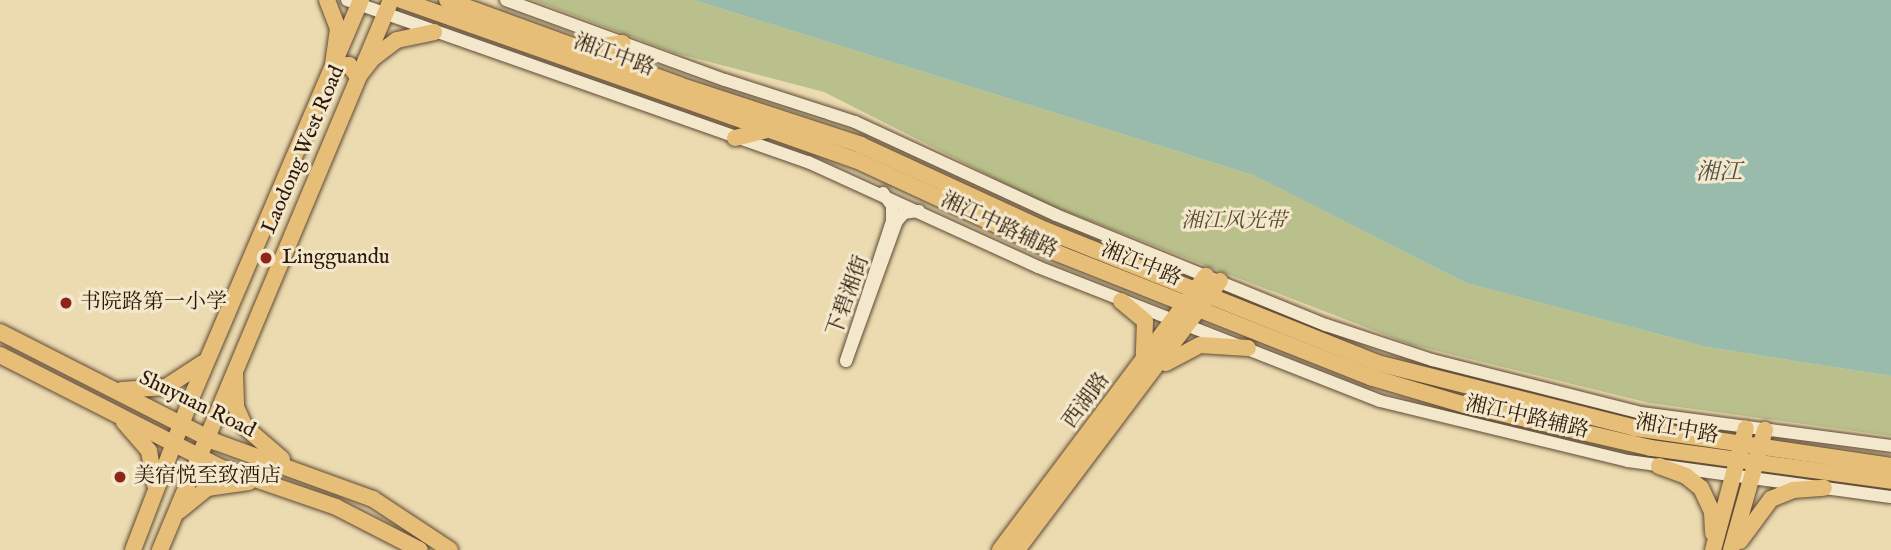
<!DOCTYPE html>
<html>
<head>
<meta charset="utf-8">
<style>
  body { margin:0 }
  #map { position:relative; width:1891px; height:550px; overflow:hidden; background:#ecdbb0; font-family:"IM FELL English","Noto Serif SC",serif }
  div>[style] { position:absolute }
  .green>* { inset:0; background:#b9c08b }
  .water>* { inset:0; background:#99bbab }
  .roads { filter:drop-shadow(0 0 2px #5e4934) drop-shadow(0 0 2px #5e4934) }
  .minor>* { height:12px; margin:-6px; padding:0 6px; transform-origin:6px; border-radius:6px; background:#f3e8cc }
  .major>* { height:16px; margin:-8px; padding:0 8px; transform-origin:8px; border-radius:8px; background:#e6be78 }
  .dots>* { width:19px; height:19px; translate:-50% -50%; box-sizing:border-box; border:4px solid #f3e8cc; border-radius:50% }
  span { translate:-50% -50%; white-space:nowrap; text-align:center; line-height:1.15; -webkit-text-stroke:6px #f3e8cc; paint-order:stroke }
  .street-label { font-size:21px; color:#2e180a }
  .park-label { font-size:21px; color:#584a31; font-style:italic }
  .poi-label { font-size:21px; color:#2e180a }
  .left { translate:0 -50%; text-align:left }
  .water-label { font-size:23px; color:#535142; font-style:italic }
</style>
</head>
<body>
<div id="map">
  <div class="green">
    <i style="clip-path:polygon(533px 0,694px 0,1253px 175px,1466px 283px,1707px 347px,1891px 376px,1891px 436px,1649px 403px,1409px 344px,1041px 202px,824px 92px,675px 53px)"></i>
  </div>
  <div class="water">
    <i style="clip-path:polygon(694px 0,1891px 0,1891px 376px,1707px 347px,1466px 283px,1253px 175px)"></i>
  </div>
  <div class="roads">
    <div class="minor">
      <i style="left:347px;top:0;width:489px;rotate:19.4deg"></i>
      <i style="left:808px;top:162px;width:253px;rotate:24.5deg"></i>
      <i style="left:1038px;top:267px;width:367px;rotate:21.4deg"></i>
      <i style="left:1380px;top:401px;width:255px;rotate:13.6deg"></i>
      <i style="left:1628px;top:461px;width:265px;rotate:7.8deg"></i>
      <i style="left:506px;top:0;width:233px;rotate:20.1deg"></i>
      <i style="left:725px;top:80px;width:137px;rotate:17.9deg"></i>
      <i style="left:855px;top:122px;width:221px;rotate:24.8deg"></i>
      <i style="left:1056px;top:215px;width:292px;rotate:22.2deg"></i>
      <i style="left:1326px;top:325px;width:112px;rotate:18.3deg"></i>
      <i style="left:1432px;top:360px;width:216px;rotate:14.2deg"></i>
      <i style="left:1641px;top:413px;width:252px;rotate:7.5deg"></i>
      <i style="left:883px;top:193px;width:16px;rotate:55deg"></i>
      <i style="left:892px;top:206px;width:15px;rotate:90deg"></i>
      <i style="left:892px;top:221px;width:147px;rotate:108.2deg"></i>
      <i style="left:846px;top:361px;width:149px;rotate:-70deg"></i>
      <i style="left:897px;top:221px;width:11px;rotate:-49deg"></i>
      <i style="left:904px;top:213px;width:15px;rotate:-8deg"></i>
    </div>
    <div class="major">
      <i style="left:327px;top:0;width:31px;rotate:69deg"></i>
      <i style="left:338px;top:29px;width:37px;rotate:98deg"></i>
      <i style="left:333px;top:66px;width:16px;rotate:-4deg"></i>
      <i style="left:349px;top:65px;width:15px;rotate:53deg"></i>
      <i style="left:358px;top:77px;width:24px;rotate:-52deg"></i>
      <i style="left:373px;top:58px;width:30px;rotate:-37deg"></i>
      <i style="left:397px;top:40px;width:38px;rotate:-12deg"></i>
      <i style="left:401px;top:0;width:482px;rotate:19.4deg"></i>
      <i style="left:856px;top:160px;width:221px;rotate:24.8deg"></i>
      <i style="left:1057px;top:253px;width:337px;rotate:21.6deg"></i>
      <i style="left:1370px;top:377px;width:99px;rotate:16.4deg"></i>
      <i style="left:1465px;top:405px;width:191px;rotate:13deg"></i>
      <i style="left:1651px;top:448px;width:242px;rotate:7.8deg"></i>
      <i style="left:447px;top:0;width:247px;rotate:20.1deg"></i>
      <i style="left:679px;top:85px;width:192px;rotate:18.2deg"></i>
      <i style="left:861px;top:145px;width:203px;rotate:24.8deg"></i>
      <i style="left:1045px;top:230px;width:358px;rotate:21.8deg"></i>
      <i style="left:1377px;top:363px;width:266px;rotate:14.1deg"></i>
      <i style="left:1635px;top:428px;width:259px;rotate:8.4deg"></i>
      <i style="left:584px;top:49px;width:39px;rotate:-9deg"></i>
      <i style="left:735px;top:138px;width:32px;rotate:-14deg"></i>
      <i style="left:1121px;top:301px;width:31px;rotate:40deg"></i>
      <i style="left:1145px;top:321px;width:34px;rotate:92deg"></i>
      <i style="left:0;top:332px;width:242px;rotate:27deg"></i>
      <i style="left:216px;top:442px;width:167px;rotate:20deg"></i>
      <i style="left:373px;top:499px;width:92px;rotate:33.5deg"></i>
      <i style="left:0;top:355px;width:247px;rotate:27deg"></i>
      <i style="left:220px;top:467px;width:123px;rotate:19deg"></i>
      <i style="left:336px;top:507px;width:94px;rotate:27.1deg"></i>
      <i style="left:1166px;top:363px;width:38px;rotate:-28deg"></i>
      <i style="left:1200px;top:345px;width:48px;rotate:3.6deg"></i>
      <i style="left:235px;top:375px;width:32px;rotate:88deg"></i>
      <i style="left:236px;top:407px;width:22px;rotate:66deg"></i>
      <i style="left:245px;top:427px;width:49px;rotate:40.9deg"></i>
      <i style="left:122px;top:390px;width:44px;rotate:-3.9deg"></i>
      <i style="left:166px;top:387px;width:44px;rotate:-33deg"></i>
      <i style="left:124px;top:422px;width:38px;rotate:49deg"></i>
      <i style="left:149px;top:451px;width:34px;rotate:80deg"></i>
      <i style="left:1659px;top:466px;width:29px;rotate:20deg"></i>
      <i style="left:1686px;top:476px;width:19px;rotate:39deg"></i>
      <i style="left:1701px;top:488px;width:26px;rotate:65deg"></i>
      <i style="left:1712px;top:512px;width:21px;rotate:87deg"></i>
      <i style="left:179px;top:511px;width:36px;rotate:-39deg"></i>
      <i style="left:207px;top:488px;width:42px;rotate:-8.1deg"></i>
      <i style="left:1740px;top:541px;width:52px;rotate:-53.6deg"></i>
      <i style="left:1771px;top:499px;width:24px;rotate:-22deg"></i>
      <i style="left:1793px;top:490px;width:31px;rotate:-4deg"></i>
      <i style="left:133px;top:550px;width:165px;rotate:-69deg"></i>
      <i style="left:192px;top:396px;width:431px;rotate:-66.9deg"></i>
      <i style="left:160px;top:550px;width:597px;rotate:-67.22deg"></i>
      <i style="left:1000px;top:550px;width:343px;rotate:-53.1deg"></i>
      <i style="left:1017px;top:550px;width:337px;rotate:-53deg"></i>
      <i style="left:1713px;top:550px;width:126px;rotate:-74.9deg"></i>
      <i style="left:1731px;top:550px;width:125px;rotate:-74.2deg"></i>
    </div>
  </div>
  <div class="dots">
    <i style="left:266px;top:258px;background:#8f2418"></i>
    <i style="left:66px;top:303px;background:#8f2418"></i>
    <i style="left:120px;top:477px;background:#8f2418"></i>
  </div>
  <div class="street-label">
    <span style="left:614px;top:56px;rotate:20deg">湘江中路</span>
    <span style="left:304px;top:150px;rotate:-67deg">Laodong West Road</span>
    <span style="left:999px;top:226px;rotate:25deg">湘江中路辅路</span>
    <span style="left:1141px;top:265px;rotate:22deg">湘江中路</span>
    <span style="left:849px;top:296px;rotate:-70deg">下碧湘街</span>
    <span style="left:1087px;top:401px;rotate:-54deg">西湖路</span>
    <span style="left:197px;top:405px;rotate:26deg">Shuyuan Road</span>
    <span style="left:1527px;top:418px;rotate:13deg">湘江中路辅路</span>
    <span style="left:1677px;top:430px;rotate:10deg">湘江中路</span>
  </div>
  <div class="park-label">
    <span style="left:1234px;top:222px">湘江风光带</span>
  </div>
  <div class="poi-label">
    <span class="left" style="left:282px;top:258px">Lingguandu</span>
    <span class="left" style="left:80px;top:303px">书院路第一小学</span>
    <span class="left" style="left:134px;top:477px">美宿悦至致酒店</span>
  </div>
  <div class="water-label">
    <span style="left:1719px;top:173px">湘江</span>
  </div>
</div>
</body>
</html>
